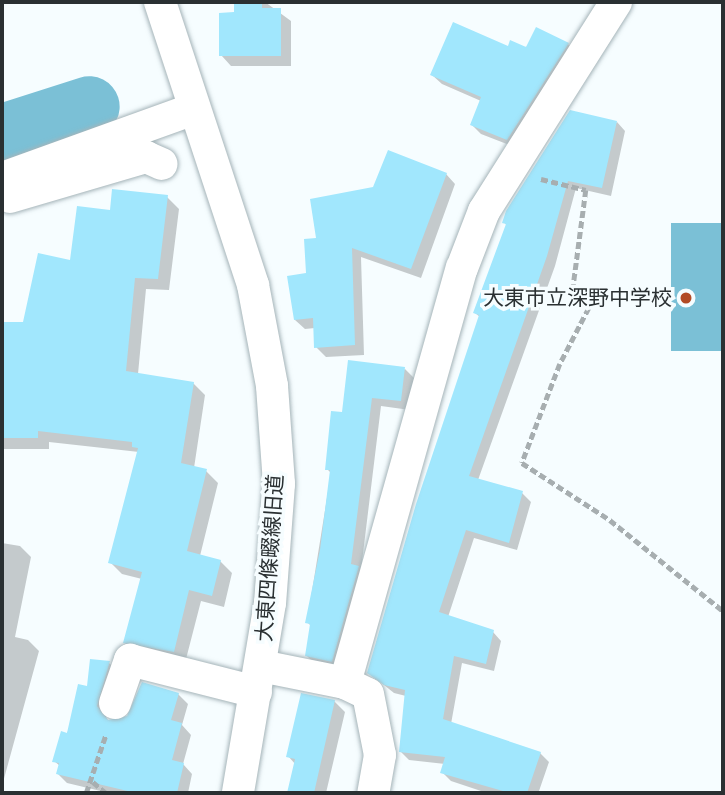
<!DOCTYPE html>
<html>
<head>
<meta charset="utf-8">
<style>
  body { margin:0 }
  #map { position:relative; width:725px; height:795px; overflow:hidden; background:#f6fdff; font-family:"Archivo Narrow","Noto Sans JP",sans-serif }
  div>[style] { position:absolute }
  .water>* { inset:0; background:#7bc0d6; transform-origin:0 0 }
  .shadow>* { inset:0; background:#0003 }
  .river>* { height:61px; margin:-30.5px; padding:0 30.5px; transform-origin:30.5px; border-radius:30.5px; background:#7bc0d6 }
  .building>* { inset:0; background:#a1e7fd }
  .path>* { height:4.5px; margin-top:-2.25px; transform-origin:0; background:repeating-linear-gradient(90deg,#a7aeb0 0 7px,transparent 0 10.5px) }
  .roads { filter:drop-shadow(0 0 2px #a5b4b9) drop-shadow(0 0 2px #a5b4b9) }
  .minor>* { height:32px; margin:-16px; padding:0 16px; transform-origin:16px; border-radius:16px; background:#fff }
  .dots>* { width:19px; height:19px; translate:-50% -50%; box-sizing:border-box; border:4px solid #f6fdff; border-radius:50% }
  span { translate:-50% -50%; white-space:nowrap; text-align:center; line-height:1.15; -webkit-text-stroke:7px #f6fdff; paint-order:stroke }
  .poi-label { font-size:21px; color:#2a3032 }
  .right { translate:-100% -50%; text-align:right }
  .street-label { font-size:21px; color:#2a3032 }
  .frame { position:absolute; inset:0; border:4px solid #2a3032; pointer-events:none }
</style>
</head>
<body>
<div id="map">
  <div class="water">
    <i style="left:671px;top:223px;width:52px;height:128px"></i>
  </div>
  <div class="shadow">
    <i style="clip-path:polygon(236px 2px,265px 2px,291px 21px,291px 66px,231px 66px,221px 55px,236px 14px)"></i>
    <i style="clip-path:polygon(568px 44px,577px 53px,517px 148px,481px 134px,472px 125px,481px 101px,442px 84px,432px 75px,509px 48px)"></i>
    <i style="clip-path:polygon(617px 122px,625px 131px,611px 196px,576px 188px,555px 266px,478px 480px,522px 493px,531px 502px,517px 550px,474px 538px,448px 617px,493px 632px,501px 641px,494px 671px,462px 663px,451px 724px,540px 753px,549px 762px,539px 791px,545px 793px,487px 793px,451px 781px,442px 772px,445px 764px,409px 760px,401px 752px,406px 696px,394px 693px,369px 673px,480px 317px,475px 313px,507px 226px,504px 222px)"></i>
    <i style="clip-path:polygon(446px 174px,455px 184px,421px 278px,361px 257px,364px 355px,326px 357px,316px 347px,315px 328px,305px 329px,295px 320px,318px 240px)"></i>
    <i style="clip-path:polygon(167px 197px,179px 209px,169px 290px,146px 289px,138px 374px,193px 383px,205px 395px,194px 468px,206px 471px,218px 483px,200px 556px,220px 561px,232px 573px,224px 607px,201px 601px,185px 663px,137px 655px,125px 643px,142px 579px,122px 574px,110px 562px,139px 452px,49px 442px,49px 449px,2px 449px,2px 324px,24px 324px,111px 212px)"></i>
    <i style="clip-path:polygon(405px 369px,414px 378px,410px 410px,381px 406px,361px 570px,341px 670px,316px 665px,306px 655px,311px 626px,307px 622px,331px 473px,327px 469px,343px 414px)"></i>
    <i style="clip-path:polygon(2px 543px,20px 546px,31px 557px,15px 637px,28px 640px,39px 651px,2px 786px)"></i>
    <i style="clip-path:polygon(109px 663px,119px 672px,106px 717px,109px 722px,129px 718px,178px 694px,188px 704px,182px 725px,191px 735px,183px 764px,192px 774px,188px 793px,109px 793px,67px 783px,58px 774px,60px 766px,54px 761px,88px 688px)"></i>
    <i style="clip-path:polygon(334px 701px,345px 712px,326px 793px,289px 793px,296px 765px,288px 756px)"></i>
  </div>
  <div class="river">
    <i style="left:2px;top:134px;width:91px;rotate:-17.8deg"></i>
  </div>
  <div class="building">
    <i style="clip-path:polygon(234px 2px,262px 2px,262px 8px,281px 8px,281px 56px,219px 56px,219px 13px,234px 12px)"></i>
    <i style="clip-path:polygon(453px 22px,508px 46px,510px 40px,526px 47px,536px 27px,569px 43px,507px 140px,470px 125px,481px 97px,430px 75px)"></i>
    <i style="clip-path:polygon(570px 110px,617px 121px,602px 188px,568px 181px,547px 256px,469px 476px,523px 491px,509px 543px,466px 530px,439px 612px,494px 630px,486px 664px,454px 656px,443px 719px,541px 752px,527px 793px,510px 793px,440px 773px,445px 757px,399px 752px,405px 690px,384px 685px,367px 673px,416px 504px,479px 315px,473px 313px,506px 224px,502px 223px,506px 211px)"></i>
    <i style="clip-path:polygon(388px 150px,447px 173px,411px 269px,352px 248px,355px 345px,314px 348px,313px 318px,294px 320px,287px 276px,306px 273px,304px 239px,316px 238px,310px 199px,373px 187px)"></i>
    <i style="clip-path:polygon(112px 189px,168px 195px,158px 279px,135px 278px,126px 371px,194px 382px,181px 463px,207px 469px,187px 551px,221px 560px,212px 596px,189px 590px,174px 652px,123px 643px,142px 572px,108px 563px,138px 448px,132px 447px,132px 442px,38px 431px,38px 438px,2px 438px,2px 322px,23px 322px,38px 253px,70px 260px,77px 206px,110px 210px)"></i>
    <i style="clip-path:polygon(348px 360px,405px 367px,401px 401px,372px 398px,351px 564px,359px 566px,332px 662px,305px 656px,310px 624px,305px 623px,320px 550px,330px 470px,325px 470px,331px 411px,342px 412px)"></i>
    <i style="clip-path:polygon(90px 659px,110px 661px,97px 706px,108px 720px,127px 716px,142px 682px,179px 693px,171px 720px,182px 723px,172px 760px,184px 763px,177px 793px,136px 793px,56px 774px,59px 763px,52px 762px,61px 731px,67px 733px,78px 684px,87px 686px)"></i>
    <i style="clip-path:polygon(301px 693px,335px 700px,314px 793px,287px 793px,295px 759px,286px 757px)"></i>
  </div>
  <div class="path">
    <i style="left:541px;top:179px;width:46px;rotate:13.7deg"></i>
    <i style="left:586px;top:190px;width:108px;rotate:97.5deg"></i>
    <i style="left:572px;top:297px;width:20px;rotate:33deg"></i>
    <i style="left:589px;top:308px;width:63px;rotate:117.4deg"></i>
    <i style="left:560px;top:364px;width:106px;rotate:111deg"></i>
    <i style="left:522px;top:463px;width:105px;rotate:32.9deg"></i>
    <i style="left:610px;top:520px;width:145px;rotate:38.8deg"></i>
    <i style="left:93px;top:782px;width:17px;rotate:40deg"></i>
    <i style="left:86px;top:793px;width:62px;rotate:-71.3deg"></i>
  </div>
  <div class="roads">
    <div class="minor">
      <i style="left:160px;top:2px;width:298px;rotate:71.8deg"></i>
      <i style="left:253px;top:285px;width:103px;rotate:79.3deg"></i>
      <i style="left:272px;top:386px;width:98px;rotate:85.9deg"></i>
      <i style="left:279px;top:484px;width:119px;rotate:94.3deg"></i>
      <i style="left:270px;top:603px;width:193px;rotate:99.6deg"></i>
      <i style="left:2px;top:178px;width:204px;rotate:-19.8deg"></i>
      <i style="left:10px;top:197px;width:142px;rotate:-16.4deg"></i>
      <i style="left:146px;top:157px;width:17px;rotate:24deg"></i>
      <i style="left:261px;top:666px;width:86px;rotate:11.4deg"></i>
      <i style="left:345px;top:683px;width:25px;rotate:26deg"></i>
      <i style="left:368px;top:694px;width:62px;rotate:78.9deg"></i>
      <i style="left:380px;top:755px;width:39px;rotate:100deg"></i>
      <i style="left:345px;top:683px;width:431px;rotate:-74.3deg"></i>
      <i style="left:462px;top:268px;width:61px;rotate:-68.9deg"></i>
      <i style="left:484px;top:211px;width:247px;rotate:-57.7deg"></i>
      <i style="left:115px;top:703px;width:46px;rotate:-70.8deg"></i>
      <i style="left:130px;top:660px;width:130px;rotate:14.3deg"></i>
    </div>
  </div>
  <div class="dots">
    <i style="left:686px;top:298px;background:#b24b25"></i>
  </div>
  <div class="poi-label">
    <span class="right" style="left:672px;top:298px">大東市立深野中学校</span>
  </div>
  <div class="street-label">
    <span style="left:270px;top:558px;rotate:-86deg">大東四條畷線旧道</span>
  </div>
  <div class="frame"></div>
</div>
</body>
</html>
